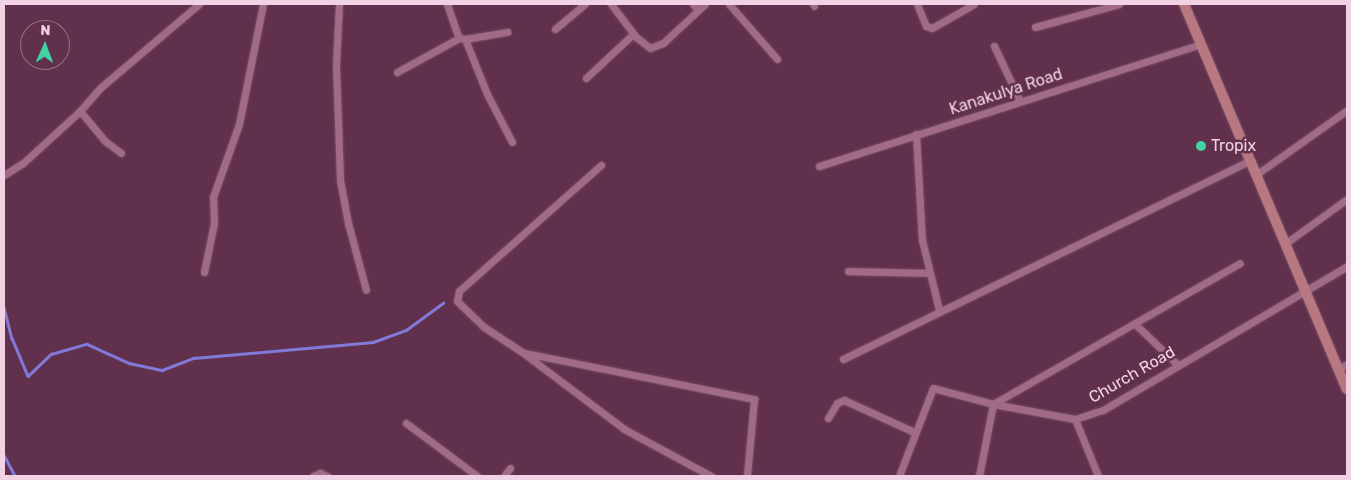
<!DOCTYPE html>
<html>
<head>
<meta charset="utf-8">
<style>
  body { margin:0 }
  #map { position:relative; width:1351px; height:480px; overflow:hidden; background:#61304c; font-family:Rubik,sans-serif }
  div>[style] { position:absolute }
  .stream>* { height:2.5px; margin:-1.25px; padding:0 1.25px; transform-origin:1.25px; border-radius:1.25px; background:#8279d8 }
  .roads { filter:drop-shadow(0 0 1px #784e67) drop-shadow(0 0 1px #784e67) }
  .street>* { height:7px; margin:-3.5px; padding:0 3.5px; transform-origin:3.5px; border-radius:3.5px; background:#a16b88 }
  .secondary>* { height:10px; margin:-5px; padding:0 5px; transform-origin:5px; border-radius:5px; background:#b77880 }
  .dots>* { width:14px; height:14px; translate:-50% -50%; box-sizing:border-box; border:2px solid #61304c; border-radius:50% }
  span { translate:-50% -50%; white-space:nowrap; text-align:center; line-height:1.15; -webkit-text-stroke:5px #61304c; paint-order:stroke }
  .street-label { font-size:16px; color:#f1d2e2 }
  .poi-label { font-size:16px; color:#f1d2e2 }
  .left { translate:0 -50%; text-align:left }
  .frame { position:absolute; inset:0; border:5px solid #f1d2e2; pointer-events:none }
  .north { position:absolute; left:20px; top:20px; width:50px; height:50px; box-sizing:border-box; background:#61304c; border:1px solid #9b7188; border-radius:50%; rotate:2deg; font-size:14px; font-weight:700; line-height:20px; text-align:center; color:#f1d2e2 }
  .north::after { content:''; display:block; margin:auto; width:18px; height:22px; background:#40d4a2; clip-path:polygon(50% 0,100% 100%,50% 72%,0 100%) }
</style>
</head>
<body>
<div id="map">
  <div class="stream">
    <i style="left:4px;top:307px;width:32px;rotate:76deg"></i>
    <i style="left:12px;top:338px;width:41px;rotate:67.2deg"></i>
    <i style="left:28px;top:376px;width:32px;rotate:-44deg"></i>
    <i style="left:51px;top:354px;width:37px;rotate:-16deg"></i>
    <i style="left:87px;top:344px;width:46px;rotate:24.3deg"></i>
    <i style="left:129px;top:363px;width:34px;rotate:12deg"></i>
    <i style="left:162px;top:370px;width:34px;rotate:-21deg"></i>
    <i style="left:194px;top:358px;width:180px;rotate:-5.1deg"></i>
    <i style="left:373px;top:342px;width:35px;rotate:-20deg"></i>
    <i style="left:406px;top:330px;width:46px;rotate:-36.1deg"></i>
    <i style="left:4px;top:455px;width:24px;rotate:62deg"></i>
  </div>
  <div class="roads">
    <div class="street">
      <i style="left:339px;top:4px;width:61px;rotate:92.8deg"></i>
      <i style="left:336px;top:65px;width:115px;rotate:88deg"></i>
      <i style="left:340px;top:180px;width:44px;rotate:79.5deg"></i>
      <i style="left:348px;top:223px;width:69px;rotate:75deg"></i>
      <i style="left:447px;top:4px;width:36px;rotate:71deg"></i>
      <i style="left:459px;top:38px;width:6px;rotate:9deg"></i>
      <i style="left:465px;top:39px;width:59px;rotate:68.2deg"></i>
      <i style="left:487px;top:94px;width:54px;rotate:62.5deg"></i>
      <i style="left:611px;top:4px;width:41px;rotate:52.9deg"></i>
      <i style="left:636px;top:37px;width:18px;rotate:38deg"></i>
      <i style="left:650px;top:48px;width:14px;rotate:-21deg"></i>
      <i style="left:663px;top:43px;width:57px;rotate:-42.9deg"></i>
      <i style="left:693px;top:4px;width:8px;rotate:50deg"></i>
      <i style="left:729px;top:4px;width:73px;rotate:48.9deg"></i>
      <i style="left:813px;top:4px;width:2px;rotate:63deg"></i>
      <i style="left:917px;top:4px;width:24px;rotate:68deg"></i>
      <i style="left:926px;top:26px;width:6px;rotate:18deg"></i>
      <i style="left:932px;top:28px;width:48px;rotate:-29.7deg"></i>
      <i style="left:1035px;top:27px;width:87px;rotate:-15.3deg"></i>
      <i style="left:555px;top:29px;width:39px;rotate:-40deg"></i>
      <i style="left:465px;top:39px;width:43px;rotate:-9.5deg"></i>
      <i style="left:994px;top:46px;width:61px;rotate:64.7deg"></i>
      <i style="left:397px;top:72px;width:71px;rotate:-28.7deg"></i>
      <i style="left:586px;top:78px;width:64px;rotate:-43.1deg"></i>
      <i style="left:916px;top:134px;width:106px;rotate:86.8deg"></i>
      <i style="left:922px;top:240px;width:72px;rotate:76.3deg"></i>
      <i style="left:121px;top:153px;width:20px;rotate:-143deg"></i>
      <i style="left:105px;top:141px;width:39px;rotate:-130deg"></i>
      <i style="left:80px;top:111px;width:30px;rotate:-49deg"></i>
      <i style="left:100px;top:88px;width:130px;rotate:-40.3deg"></i>
      <i style="left:601px;top:165px;width:190px;rotate:138.4deg"></i>
      <i style="left:459px;top:291px;width:10px;rotate:101deg"></i>
      <i style="left:457px;top:301px;width:37px;rotate:44deg"></i>
      <i style="left:484px;top:327px;width:45px;rotate:33.3deg"></i>
      <i style="left:522px;top:352px;width:128px;rotate:37deg"></i>
      <i style="left:624px;top:429px;width:99px;rotate:28.4deg"></i>
      <i style="left:819px;top:166px;width:401px;rotate:-17.7deg"></i>
      <i style="left:1257px;top:174px;width:110px;rotate:-35.4deg"></i>
      <i style="left:4px;top:175px;width:22px;rotate:-32deg"></i>
      <i style="left:23px;top:163px;width:77px;rotate:-42.4deg"></i>
      <i style="left:1286px;top:243px;width:75px;rotate:-35.8deg"></i>
      <i style="left:848px;top:271px;width:81px;rotate:1.4deg"></i>
      <i style="left:204px;top:272px;width:50px;rotate:-78.5deg"></i>
      <i style="left:214px;top:223px;width:26px;rotate:-92deg"></i>
      <i style="left:213px;top:197px;width:77px;rotate:-70.4deg"></i>
      <i style="left:239px;top:124px;width:122px;rotate:-78.7deg"></i>
      <i style="left:1135px;top:324px;width:58px;rotate:43.6deg"></i>
      <i style="left:525px;top:353px;width:234px;rotate:11.4deg"></i>
      <i style="left:754px;top:399px;width:77px;rotate:95.2deg"></i>
      <i style="left:843px;top:359px;width:454px;rotate:-26deg"></i>
      <i style="left:1338px;top:370px;width:11px;rotate:-34deg"></i>
      <i style="left:828px;top:418px;width:17px;rotate:-59deg"></i>
      <i style="left:837px;top:403px;width:8px;rotate:-23deg"></i>
      <i style="left:844px;top:400px;width:77px;rotate:24.6deg"></i>
      <i style="left:1075px;top:419px;width:61px;rotate:68deg"></i>
      <i style="left:406px;top:423px;width:89px;rotate:36.7deg"></i>
      <i style="left:313px;top:476px;width:8px;rotate:-23deg"></i>
      <i style="left:320px;top:473px;width:8px;rotate:23deg"></i>
      <i style="left:504px;top:476px;width:10px;rotate:-53deg"></i>
      <i style="left:899px;top:476px;width:94px;rotate:-68.9deg"></i>
      <i style="left:933px;top:388px;width:62px;rotate:14.9deg"></i>
      <i style="left:993px;top:404px;width:83px;rotate:10.4deg"></i>
      <i style="left:1075px;top:419px;width:29px;rotate:-18deg"></i>
      <i style="left:1103px;top:410px;width:283px;rotate:-30.5deg"></i>
      <i style="left:979px;top:476px;width:73px;rotate:-79deg"></i>
      <i style="left:993px;top:404px;width:284px;rotate:-29.7deg"></i>
    </div>
    <div class="secondary">
      <i style="left:1184px;top:4px;width:418px;rotate:67.1deg"></i>
    </div>
  </div>
  <div class="dots">
    <i style="left:1201px;top:146px;background:#40d4a2"></i>
  </div>
  <div class="street-label">
    <span style="left:1006px;top:92px;rotate:-18deg">Kanakulya Road</span>
    <span style="left:1132px;top:375px;rotate:-30deg">Church Road</span>
  </div>
  <div class="poi-label">
    <span class="left" style="left:1211px;top:146px">Tropix</span>
  </div>
  <div class="frame"></div>
  <div class="north">N</div>
</div>
</body>
</html>
